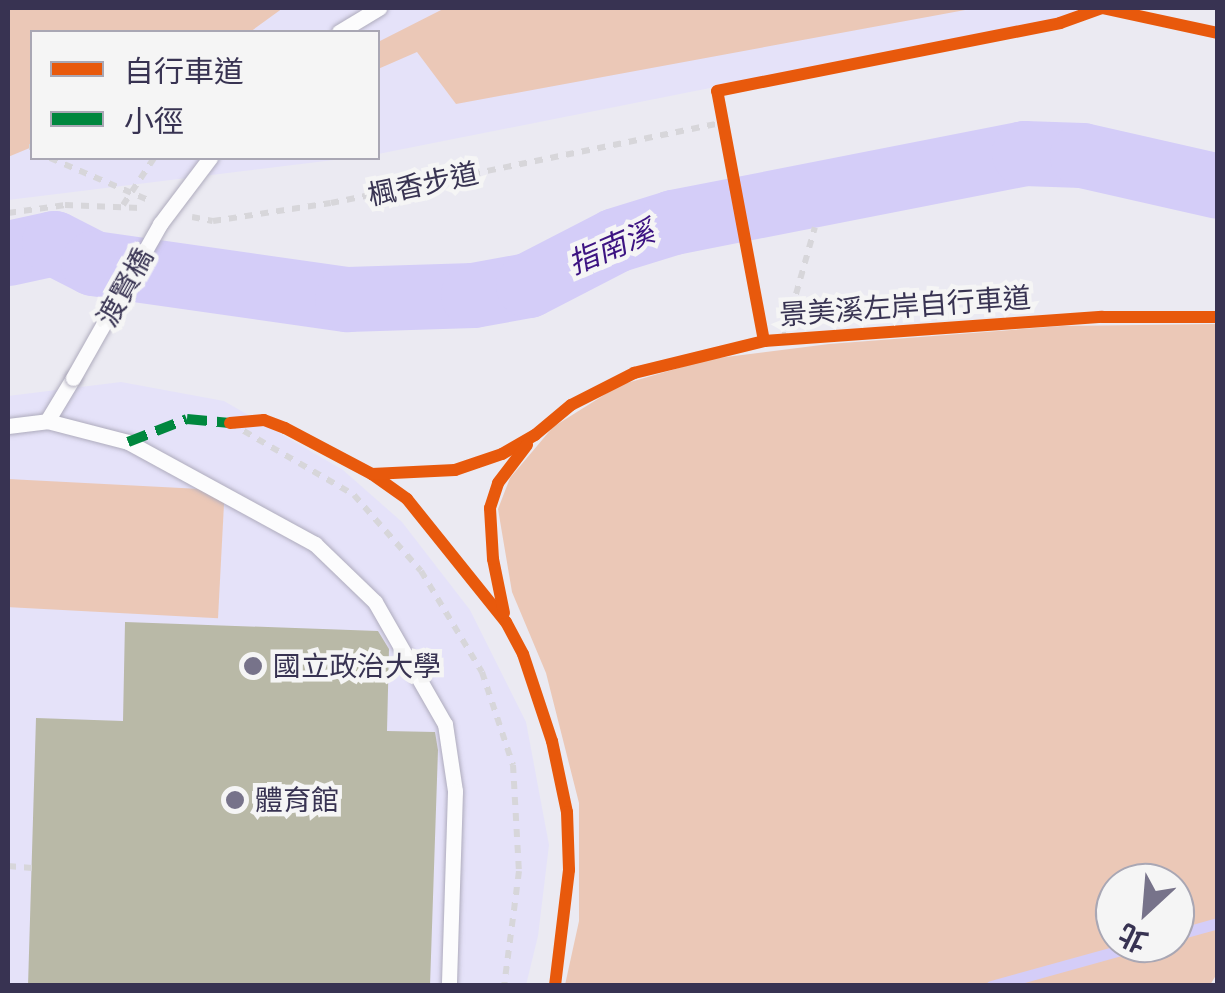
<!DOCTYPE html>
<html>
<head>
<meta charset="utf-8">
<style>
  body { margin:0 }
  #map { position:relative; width:1225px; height:993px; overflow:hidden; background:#ebeaf2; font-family:Quicksand,"Noto Sans TC",sans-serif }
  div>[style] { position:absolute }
  .built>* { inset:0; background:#e5e2f9 }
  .green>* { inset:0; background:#ebc8b7; transform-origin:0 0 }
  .stream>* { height:11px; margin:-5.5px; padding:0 5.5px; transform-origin:5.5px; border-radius:5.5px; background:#d4cdf8 }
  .river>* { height:65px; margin:-32.5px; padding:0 32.5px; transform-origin:32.5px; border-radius:32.5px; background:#d4cdf8 }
  .building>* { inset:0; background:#b9b9a7 }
  .path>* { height:6px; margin-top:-3px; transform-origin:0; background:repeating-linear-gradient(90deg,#d7d6da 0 8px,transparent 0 16px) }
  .roads { filter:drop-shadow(0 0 2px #aeabbc) drop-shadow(0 0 2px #aeabbc) }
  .lane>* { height:15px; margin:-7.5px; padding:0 7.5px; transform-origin:7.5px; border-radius:7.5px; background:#fcfcfd }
  .bridges { filter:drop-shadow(0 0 2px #aeabbc) drop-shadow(0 0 2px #aeabbc) }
  .lane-bridge>* { height:15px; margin:-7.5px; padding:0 7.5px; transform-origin:7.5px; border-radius:7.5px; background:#fcfcfd }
  .quiet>* { height:10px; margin-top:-5px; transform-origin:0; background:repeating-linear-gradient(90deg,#00873e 0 20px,transparent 0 30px) }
  .cycleway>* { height:12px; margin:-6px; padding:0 6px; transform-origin:6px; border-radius:6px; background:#e8590c }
  .dots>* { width:28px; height:28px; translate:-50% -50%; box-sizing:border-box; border:5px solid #f5f5f5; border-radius:50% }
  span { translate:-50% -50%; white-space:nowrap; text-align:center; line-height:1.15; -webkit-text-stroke:9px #f5f5f5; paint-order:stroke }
  .street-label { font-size:28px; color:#383352 }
  .poi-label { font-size:28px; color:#383352 }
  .left { translate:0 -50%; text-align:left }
  .water-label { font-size:30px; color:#3d1482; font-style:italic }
  .frame { position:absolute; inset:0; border:10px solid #383352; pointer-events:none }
  .legend { position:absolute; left:30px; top:30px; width:350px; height:130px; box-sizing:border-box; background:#f5f5f5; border:2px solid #a9a7b4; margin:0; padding:12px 18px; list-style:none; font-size:30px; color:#383352 }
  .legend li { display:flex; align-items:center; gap:20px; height:50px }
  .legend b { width:50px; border:2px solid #a9a7b4 }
  .north { position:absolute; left:1095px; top:863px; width:100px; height:100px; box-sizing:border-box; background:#f5f5f5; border:2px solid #a9a7b4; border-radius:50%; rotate:206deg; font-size:28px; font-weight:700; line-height:40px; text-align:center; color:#383352 }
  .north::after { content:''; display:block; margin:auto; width:35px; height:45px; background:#77738a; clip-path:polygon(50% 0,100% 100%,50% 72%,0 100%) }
</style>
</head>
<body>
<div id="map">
  <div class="built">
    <i style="clip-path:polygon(8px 8px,1112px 8px,378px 154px,378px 32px,32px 32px,32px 158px,350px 158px,8px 200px)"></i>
    <i style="clip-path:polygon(121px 382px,224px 401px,343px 470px,402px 522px,470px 610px,526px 722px,549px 845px,538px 936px,526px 985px,8px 985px,8px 396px)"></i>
  </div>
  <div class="green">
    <i style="clip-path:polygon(8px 8px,283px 8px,250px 32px,32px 32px,32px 147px,8px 157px)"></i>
    <i style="clip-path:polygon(445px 8px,976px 8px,456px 104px,417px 52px,378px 69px,378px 42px)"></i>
    <i style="clip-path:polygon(evenodd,1218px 324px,1218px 972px,1210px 985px,565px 985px,579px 921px,579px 803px,546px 673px,512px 592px,498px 509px,510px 478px,553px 427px,620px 385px,710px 359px,829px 344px,1062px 326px,1218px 324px,1115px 883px,1175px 883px,1175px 943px,1115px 943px,1115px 883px)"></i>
    <i style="left:8px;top:479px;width:217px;height:128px;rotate:3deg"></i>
  </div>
  <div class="stream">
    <i style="left:1175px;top:935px;width:45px;rotate:-15.6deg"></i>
    <i style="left:991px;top:986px;width:161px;rotate:-15.5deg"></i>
  </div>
  <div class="river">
    <i style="left:8px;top:253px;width:47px;rotate:-12.3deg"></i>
    <i style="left:54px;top:243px;width:44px;rotate:27.1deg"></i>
    <i style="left:93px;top:263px;width:257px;rotate:8.1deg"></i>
    <i style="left:347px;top:299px;width:126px;rotate:-1.8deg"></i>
    <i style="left:473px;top:295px;width:56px;rotate:-10.3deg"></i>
    <i style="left:528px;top:285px;width:98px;rotate:-27.3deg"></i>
    <i style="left:615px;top:240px;width:61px;rotate:-17.2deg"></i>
    <i style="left:673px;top:222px;width:358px;rotate:-11.1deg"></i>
    <i style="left:1024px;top:153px;width:58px;rotate:2deg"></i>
    <i style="left:1082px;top:155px;width:139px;rotate:12.8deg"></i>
  </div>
  <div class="building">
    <i style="clip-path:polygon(125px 622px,378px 631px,389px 649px,387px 731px,435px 732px,438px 750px,430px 986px,28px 986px,36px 718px,123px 721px)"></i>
  </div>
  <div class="path">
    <i style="left:32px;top:144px;width:6px;rotate:90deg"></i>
    <i style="left:50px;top:158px;width:110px;rotate:23.1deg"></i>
    <i style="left:123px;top:205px;width:56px;rotate:-56.6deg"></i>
    <i style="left:8px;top:213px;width:58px;rotate:-8deg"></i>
    <i style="left:65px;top:205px;width:75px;rotate:2.3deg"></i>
    <i style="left:192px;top:217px;width:21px;rotate:11deg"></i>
    <i style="left:213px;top:221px;width:119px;rotate:-8.7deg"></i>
    <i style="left:331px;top:203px;width:399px;rotate:-11.6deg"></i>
    <i style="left:783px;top:340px;width:117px;rotate:-74.2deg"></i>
    <i style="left:230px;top:423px;width:143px;rotate:30.1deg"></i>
    <i style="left:354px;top:495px;width:101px;rotate:48.6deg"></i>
    <i style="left:421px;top:571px;width:118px;rotate:58.9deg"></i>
    <i style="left:482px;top:672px;width:98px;rotate:71.6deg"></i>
    <i style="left:513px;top:765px;width:106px;rotate:86.8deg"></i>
    <i style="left:519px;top:871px;width:116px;rotate:97.4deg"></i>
    <i style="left:8px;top:866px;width:24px;rotate:5deg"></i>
  </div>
  <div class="roads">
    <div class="lane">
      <i style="left:339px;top:32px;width:47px;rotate:-31deg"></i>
      <i style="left:47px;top:421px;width:50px;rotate:-58.8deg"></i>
      <i style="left:8px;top:426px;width:39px;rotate:-7deg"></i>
      <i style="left:47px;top:421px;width:84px;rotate:14.5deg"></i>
      <i style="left:128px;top:442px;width:213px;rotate:28.6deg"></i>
      <i style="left:315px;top:544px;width:83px;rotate:44deg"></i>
      <i style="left:375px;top:602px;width:141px;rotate:60.2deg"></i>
      <i style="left:445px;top:724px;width:68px;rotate:81.5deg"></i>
      <i style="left:455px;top:791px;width:195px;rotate:91.8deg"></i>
    </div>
  </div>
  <div class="bridges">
    <div class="lane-bridge">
      <i style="left:73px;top:378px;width:177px;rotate:-60.5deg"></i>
      <i style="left:160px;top:224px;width:83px;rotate:-52.9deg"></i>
    </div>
  </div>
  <div class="quiet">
    <i style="left:128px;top:442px;width:63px;rotate:-21.3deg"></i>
    <i style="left:187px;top:419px;width:43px;rotate:5.3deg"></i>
  </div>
  <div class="cycleway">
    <i style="left:764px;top:341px;width:254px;rotate:-100.6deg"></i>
    <i style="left:717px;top:91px;width:350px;rotate:-11.2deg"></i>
    <i style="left:1060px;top:23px;width:45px;rotate:-19.7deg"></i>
    <i style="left:1102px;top:8px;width:119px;rotate:12.2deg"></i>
    <i style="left:230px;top:423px;width:34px;rotate:-5deg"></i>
    <i style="left:264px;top:420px;width:22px;rotate:21deg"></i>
    <i style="left:285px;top:428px;width:98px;rotate:27.9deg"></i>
    <i style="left:372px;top:474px;width:43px;rotate:35.5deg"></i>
    <i style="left:407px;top:499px;width:158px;rotate:51.2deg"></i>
    <i style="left:506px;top:622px;width:36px;rotate:62deg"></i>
    <i style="left:523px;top:654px;width:92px;rotate:71.6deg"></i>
    <i style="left:552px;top:741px;width:73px;rotate:78.1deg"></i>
    <i style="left:567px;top:812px;width:58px;rotate:88deg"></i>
    <i style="left:569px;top:870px;width:117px;rotate:96.9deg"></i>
    <i style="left:372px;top:474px;width:83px;rotate:-2.8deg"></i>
    <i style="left:455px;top:470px;width:50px;rotate:-18.8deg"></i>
    <i style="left:502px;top:454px;width:38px;rotate:-30deg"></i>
    <i style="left:535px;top:435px;width:47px;rotate:-39.8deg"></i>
    <i style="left:571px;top:405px;width:71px;rotate:-26.9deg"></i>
    <i style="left:634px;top:373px;width:134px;rotate:-13.8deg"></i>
    <i style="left:764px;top:341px;width:339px;rotate:-4.1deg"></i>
    <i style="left:1102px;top:317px;width:116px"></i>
    <i style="left:504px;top:613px;width:55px;rotate:-101.5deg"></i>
    <i style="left:493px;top:559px;width:51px;rotate:-93.4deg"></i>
    <i style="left:490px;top:508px;width:26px;rotate:-72deg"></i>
    <i style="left:498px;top:483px;width:48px;rotate:-52.7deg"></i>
  </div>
  <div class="dots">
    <i style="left:253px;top:666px;background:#77738a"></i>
    <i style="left:235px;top:800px;background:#77738a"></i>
  </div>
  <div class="street-label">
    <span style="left:423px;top:184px;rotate:-12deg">楓香步道</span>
    <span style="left:125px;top:287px;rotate:-61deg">渡賢橋</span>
    <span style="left:905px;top:306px;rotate:-4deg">景美溪左岸自行車道</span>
  </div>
  <div class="poi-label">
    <span class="left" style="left:273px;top:666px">國立政治大學</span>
    <span class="left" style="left:255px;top:800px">體育館</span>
  </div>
  <div class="water-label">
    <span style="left:611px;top:247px;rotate:-23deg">指南溪</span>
  </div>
  <div class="frame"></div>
  <ul class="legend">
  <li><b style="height:12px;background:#e8590c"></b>自行車道</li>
  <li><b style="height:12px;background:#00873e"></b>小徑</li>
  </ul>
  <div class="north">北</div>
</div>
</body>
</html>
